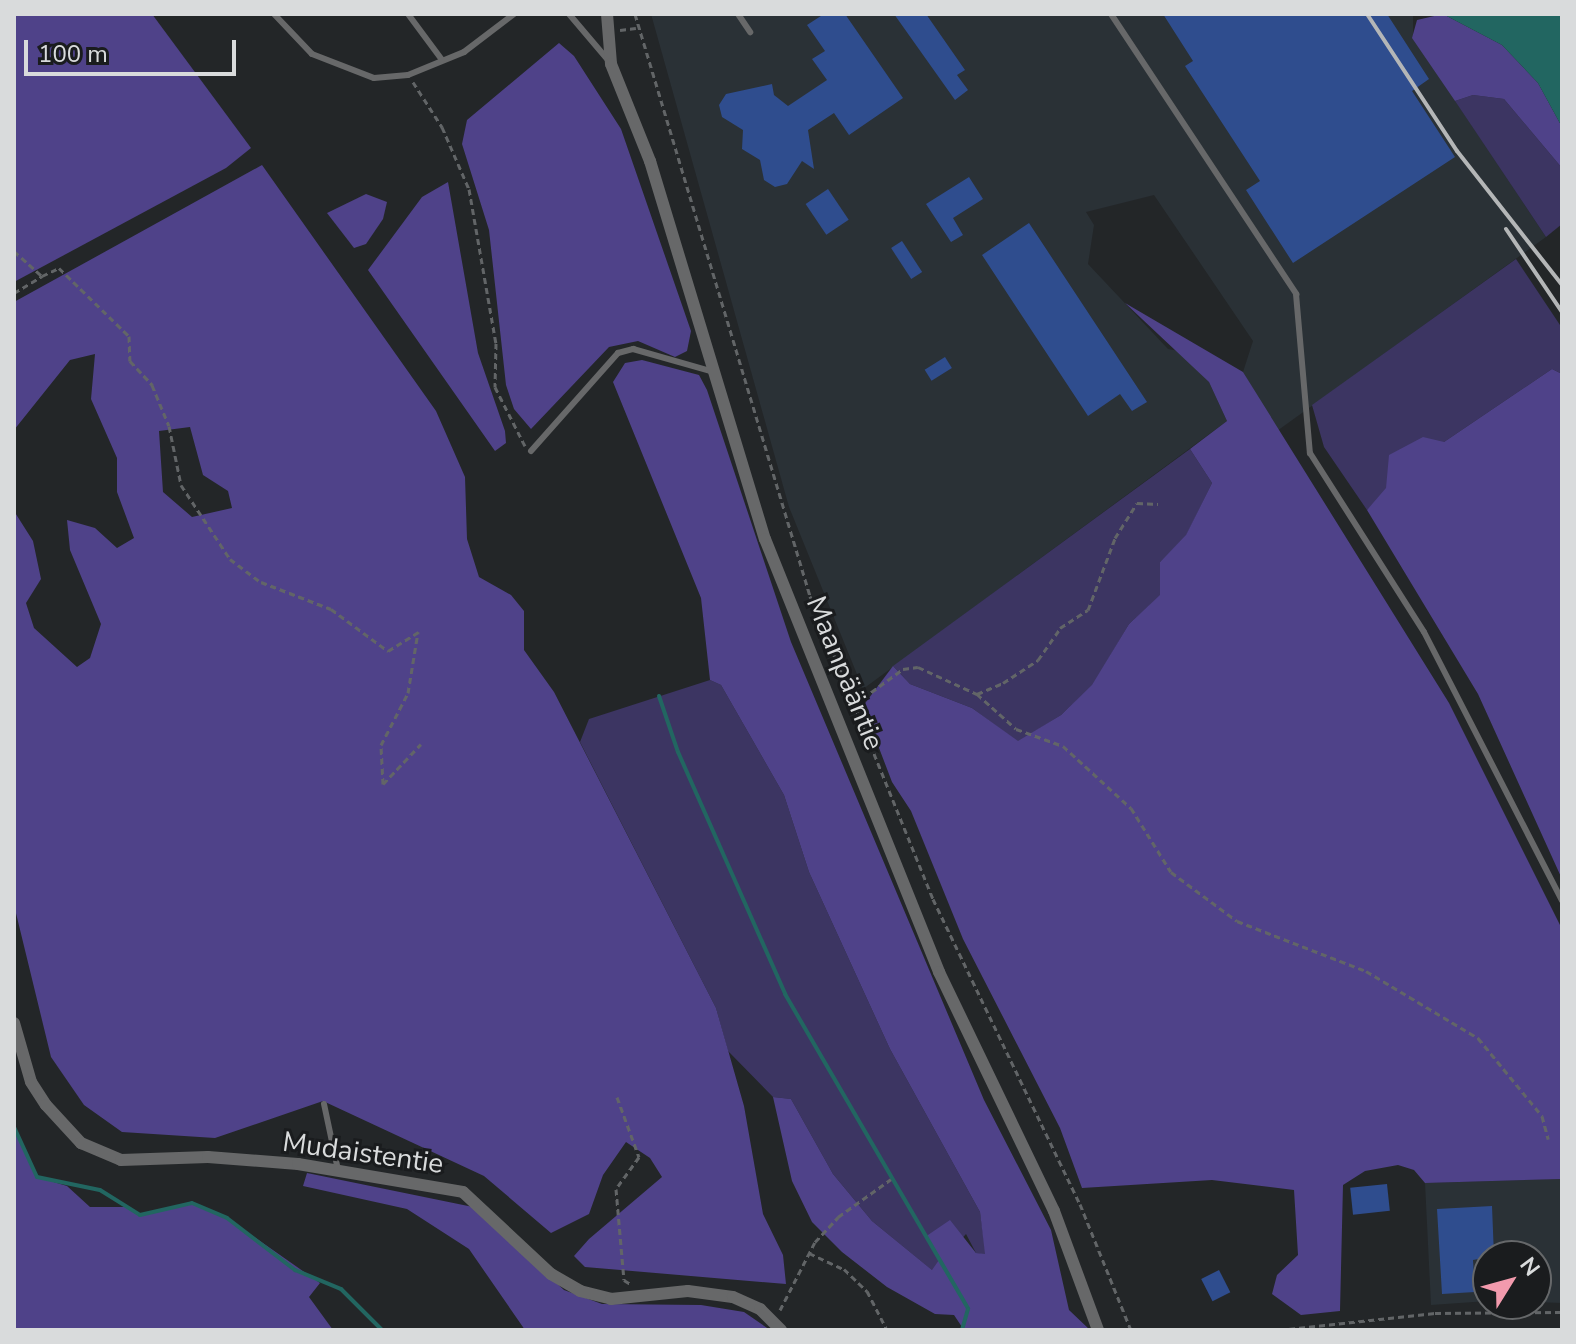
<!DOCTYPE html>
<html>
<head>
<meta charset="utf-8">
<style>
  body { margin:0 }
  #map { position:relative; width:1576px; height:1344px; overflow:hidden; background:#232628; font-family:"Nunito Sans",sans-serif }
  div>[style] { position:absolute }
  .built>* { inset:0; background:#2a3136 }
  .green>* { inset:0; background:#3c3562 }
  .forest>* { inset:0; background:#4f4289 }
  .water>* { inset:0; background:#226661 }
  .stream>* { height:4px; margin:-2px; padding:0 2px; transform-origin:2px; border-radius:2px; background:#226661 }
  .building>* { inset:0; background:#2f4d8e; transform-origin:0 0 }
  .path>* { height:3px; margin-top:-1.5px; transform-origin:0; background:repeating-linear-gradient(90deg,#626567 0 6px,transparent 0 10px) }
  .lane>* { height:6px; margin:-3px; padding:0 3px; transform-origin:3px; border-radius:3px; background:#676869 }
  .street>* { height:12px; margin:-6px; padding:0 6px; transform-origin:6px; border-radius:6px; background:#676869 }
  .rail>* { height:4px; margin:-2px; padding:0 2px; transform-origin:2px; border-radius:2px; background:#b4b6b7 }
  span { translate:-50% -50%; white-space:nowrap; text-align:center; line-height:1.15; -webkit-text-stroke:6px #1a1c1e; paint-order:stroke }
  .street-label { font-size:28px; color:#d9dbdc }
  .frame { position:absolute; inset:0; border:16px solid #d9dbdc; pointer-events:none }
  .north { position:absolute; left:1472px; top:1240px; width:80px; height:80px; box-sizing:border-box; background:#1a1c1e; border:2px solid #66686a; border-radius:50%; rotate:53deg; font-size:22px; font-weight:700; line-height:32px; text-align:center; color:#d9dbdc }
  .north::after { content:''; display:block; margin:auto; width:28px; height:36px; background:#f29aad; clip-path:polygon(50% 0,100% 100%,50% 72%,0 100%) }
  .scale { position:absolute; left:24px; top:40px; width:212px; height:36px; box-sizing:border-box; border:4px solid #d9dbdc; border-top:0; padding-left:10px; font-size:24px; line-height:28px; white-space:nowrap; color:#d9dbdc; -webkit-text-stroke:6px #1a1c1e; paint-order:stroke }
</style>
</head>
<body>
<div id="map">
  <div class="built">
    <i style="clip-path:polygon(651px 14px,1413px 14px,1413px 38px,1546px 237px,1277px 431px,1243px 372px,1253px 341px,1154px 195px,1086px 212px,1094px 225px,1088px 264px,1168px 349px,1179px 351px,1209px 382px,1227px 421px,863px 689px,789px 507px)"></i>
    <i style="clip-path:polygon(1562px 1179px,1562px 1303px,1536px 1302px,1536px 1256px,1488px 1256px,1488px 1301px,1431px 1305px,1425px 1183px)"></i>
  </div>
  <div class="green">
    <i style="clip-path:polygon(1473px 95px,1504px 99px,1562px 168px,1562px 224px,1546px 237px,1455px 101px)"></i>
    <i style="clip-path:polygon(1516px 259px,1562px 328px,1562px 374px,1552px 369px,1444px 442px,1367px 510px,1324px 447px,1312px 405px)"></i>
    <i style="clip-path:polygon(1190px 449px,1212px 483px,1186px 536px,1160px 562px,1161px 595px,1129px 624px,1093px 685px,1061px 715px,1018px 742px,972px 708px,910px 684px,893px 666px)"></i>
    <i style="clip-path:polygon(710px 680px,721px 685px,784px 795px,809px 872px,890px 1049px,980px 1212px,986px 1255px,976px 1253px,966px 1234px,933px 1271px,872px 1221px,833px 1174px,791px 1099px,773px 1097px,728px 1051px,716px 1008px,580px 742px,589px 719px)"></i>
  </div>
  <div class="forest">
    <i style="clip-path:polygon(14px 14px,152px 14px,251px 148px,226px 168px,14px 282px)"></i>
    <i style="clip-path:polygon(1443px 14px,1502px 45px,1538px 83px,1562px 127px,1562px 168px,1504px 99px,1473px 95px,1455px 101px,1412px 38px,1417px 20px)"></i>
    <i style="clip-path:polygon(559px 43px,574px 56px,621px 129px,691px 331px,687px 351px,675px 357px,638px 341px,609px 347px,531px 429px,514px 409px,506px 385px,489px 230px,462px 144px,467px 120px)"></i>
    <i style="clip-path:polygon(evenodd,262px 165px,436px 411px,465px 477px,467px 539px,479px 577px,511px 595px,524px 611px,524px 650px,554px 692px,716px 1008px,744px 1106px,763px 1214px,783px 1255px,786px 1284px,585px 1267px,574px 1256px,589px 1239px,662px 1177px,650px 1158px,626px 1142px,603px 1175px,589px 1214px,551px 1233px,484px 1176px,323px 1101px,215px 1138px,122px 1132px,84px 1105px,51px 1057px,14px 905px,14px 511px,33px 541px,41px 579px,26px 603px,34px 628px,77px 667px,90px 658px,101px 624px,70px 550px,67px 520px,95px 528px,117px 548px,134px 538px,117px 492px,117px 458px,91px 399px,95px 354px,70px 360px,14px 430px,14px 302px,262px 165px,190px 427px,203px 475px,228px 491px,232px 508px,192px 517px,163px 492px,159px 431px,190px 427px)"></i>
    <i style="clip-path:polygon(448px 182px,478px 353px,505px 431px,506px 443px,495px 451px,368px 270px,422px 197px)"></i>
    <i style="clip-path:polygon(366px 194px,387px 202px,383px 219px,366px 244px,354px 248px,327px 213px)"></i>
    <i style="clip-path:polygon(1125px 303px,1243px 372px,1449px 703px,1562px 929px,1562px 1179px,1425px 1183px,1414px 1170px,1398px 1165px,1365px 1171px,1343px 1185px,1340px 1311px,1301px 1315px,1272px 1294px,1277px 1275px,1298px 1255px,1294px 1190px,1212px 1180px,1082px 1188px,1060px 1128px,963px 939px,911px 811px,892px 782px,863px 706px,893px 666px,910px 684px,972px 708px,1018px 741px,1061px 715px,1092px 685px,1129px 624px,1160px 595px,1160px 562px,1186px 535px,1212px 483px,1190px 449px,1227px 421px,1209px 382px)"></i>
    <i style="clip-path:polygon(642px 360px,699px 375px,707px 390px,791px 642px,984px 1100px,1051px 1230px,1069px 1310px,1090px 1330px,964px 1330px,954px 1315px,935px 1314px,887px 1287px,842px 1252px,812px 1222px,792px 1181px,773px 1097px,791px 1099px,833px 1174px,872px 1221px,932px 1270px,939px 1260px,925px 1237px,950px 1220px,976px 1253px,985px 1254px,980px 1212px,890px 1049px,809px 872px,784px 795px,721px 685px,710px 680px,701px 598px,613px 382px,625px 363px)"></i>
    <i style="clip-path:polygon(1552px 369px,1562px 374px,1562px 879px,1478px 694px,1367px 510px,1386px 488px,1389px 455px,1423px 437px,1444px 442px)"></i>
    <i style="clip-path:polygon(14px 1127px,37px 1177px,67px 1186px,90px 1207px,126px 1207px,140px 1215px,192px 1203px,227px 1218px,320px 1283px,309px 1297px,333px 1330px,14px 1330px)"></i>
    <i style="clip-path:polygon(307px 1173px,473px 1207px,564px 1290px,602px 1304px,701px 1305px,744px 1312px,770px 1330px,525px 1330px,469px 1249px,407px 1209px,303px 1186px)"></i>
  </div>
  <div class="water">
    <i style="clip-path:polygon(1443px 14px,1562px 14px,1562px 127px,1538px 83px,1502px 45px)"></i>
  </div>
  <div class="stream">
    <i style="left:659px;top:696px;width:59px;rotate:71.3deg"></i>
    <i style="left:678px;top:752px;width:265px;rotate:66.1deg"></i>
    <i style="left:785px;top:994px;width:364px;rotate:59.8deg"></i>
    <i style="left:968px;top:1309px;width:22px;rotate:106deg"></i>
    <i style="left:14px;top:1127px;width:55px;rotate:65.3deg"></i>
    <i style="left:37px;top:1177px;width:64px;rotate:11.7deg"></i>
    <i style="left:100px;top:1190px;width:47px;rotate:32deg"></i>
    <i style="left:140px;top:1215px;width:53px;rotate:-13deg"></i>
    <i style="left:192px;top:1203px;width:38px;rotate:23deg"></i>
    <i style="left:227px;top:1218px;width:86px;rotate:37.4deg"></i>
    <i style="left:295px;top:1270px;width:50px;rotate:22.4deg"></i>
    <i style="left:341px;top:1289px;width:58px;rotate:45deg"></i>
  </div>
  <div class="building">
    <i style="clip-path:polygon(824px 14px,845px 14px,903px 98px,849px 135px,834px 113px,808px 130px,814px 169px,802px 161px,787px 184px,775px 187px,764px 180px,760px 160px,742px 149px,743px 130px,722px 117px,719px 105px,726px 94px,772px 84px,774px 95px,788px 106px,827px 80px,812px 59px,825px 51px,807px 25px)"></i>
    <i style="clip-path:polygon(894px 14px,926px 14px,965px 70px,957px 75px,968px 90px,955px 100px)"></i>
    <i style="clip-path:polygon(1163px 14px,1387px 14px,1429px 79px,1412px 91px,1455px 157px,1293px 263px,1246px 190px,1260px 181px,1185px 66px,1193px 61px)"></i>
    <i style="clip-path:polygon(969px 177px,983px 199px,953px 218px,963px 235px,951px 242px,926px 204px)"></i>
    <i style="left:828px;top:189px;width:37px;height:27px;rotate:56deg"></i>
    <i style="clip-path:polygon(1029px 223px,1147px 402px,1132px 411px,1120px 394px,1088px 416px,982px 255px)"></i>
    <i style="left:902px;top:241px;width:37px;height:13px;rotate:57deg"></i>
    <i style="left:945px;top:357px;width:13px;height:24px;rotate:58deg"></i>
    <i style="left:1387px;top:1184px;width:27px;height:37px;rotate:84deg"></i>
    <i style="clip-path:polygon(1492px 1206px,1494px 1256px,1473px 1260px,1475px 1292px,1442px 1294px,1437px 1209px)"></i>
    <i style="left:1219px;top:1270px;width:25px;height:20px;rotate:63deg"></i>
  </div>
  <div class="path">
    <i style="left:635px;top:14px;width:608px;rotate:73.26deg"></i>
    <i style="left:810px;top:596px;width:327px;rotate:67.9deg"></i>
    <i style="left:933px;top:899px;width:339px;rotate:64.3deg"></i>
    <i style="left:1080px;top:1204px;width:136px;rotate:68deg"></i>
    <i style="left:620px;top:30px;width:16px;rotate:-7deg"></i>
    <i style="left:413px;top:82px;width:54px;rotate:57.2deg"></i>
    <i style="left:442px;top:127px;width:68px;rotate:66.5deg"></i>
    <i style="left:469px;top:189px;width:156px;rotate:80.1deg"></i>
    <i style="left:496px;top:343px;width:44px;rotate:91.3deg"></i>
    <i style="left:495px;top:387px;width:66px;rotate:63deg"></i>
    <i style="left:14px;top:251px;width:38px;rotate:42deg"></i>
    <i style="left:42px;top:276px;width:19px;rotate:-25deg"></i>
    <i style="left:59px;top:268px;width:98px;rotate:44.2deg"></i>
    <i style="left:129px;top:336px;width:25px;rotate:88deg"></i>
    <i style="left:130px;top:361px;width:33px;rotate:47deg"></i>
    <i style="left:152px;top:385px;width:44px;rotate:67.5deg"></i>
    <i style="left:169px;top:426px;width:60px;rotate:78.5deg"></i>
    <i style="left:181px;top:485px;width:89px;rotate:56.5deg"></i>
    <i style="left:230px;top:559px;width:39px;rotate:37deg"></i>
    <i style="left:261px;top:582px;width:75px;rotate:21.1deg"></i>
    <i style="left:331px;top:609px;width:71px;rotate:36.4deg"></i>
    <i style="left:388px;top:651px;width:36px;rotate:-32deg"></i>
    <i style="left:14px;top:293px;width:33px;rotate:-31deg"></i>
    <i style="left:977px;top:694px;width:52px;rotate:41.9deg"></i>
    <i style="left:1016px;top:729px;width:50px;rotate:19.9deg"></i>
    <i style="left:1063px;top:746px;width:92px;rotate:42.4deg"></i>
    <i style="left:1131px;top:808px;width:75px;rotate:58deg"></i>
    <i style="left:1171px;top:872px;width:82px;rotate:36.6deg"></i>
    <i style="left:1237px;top:921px;width:138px;rotate:21.2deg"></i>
    <i style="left:1366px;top:971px;width:131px;rotate:30.9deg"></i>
    <i style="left:1478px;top:1038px;width:101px;rotate:50.6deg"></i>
    <i style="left:1542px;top:1116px;width:24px;rotate:75deg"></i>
    <i style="left:855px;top:704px;width:59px;rotate:-36.1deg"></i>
    <i style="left:903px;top:669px;width:15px;rotate:-8deg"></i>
    <i style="left:918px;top:667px;width:65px;rotate:24.6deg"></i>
    <i style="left:977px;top:694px;width:28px;rotate:-23deg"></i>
    <i style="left:1003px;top:683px;width:42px;rotate:-33.3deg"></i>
    <i style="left:1038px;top:660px;width:39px;rotate:-55deg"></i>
    <i style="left:1060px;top:628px;width:33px;rotate:-33deg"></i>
    <i style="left:1088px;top:610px;width:77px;rotate:-69.4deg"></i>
    <i style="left:1115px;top:538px;width:41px;rotate:-57.8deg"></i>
    <i style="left:1137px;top:503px;width:21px;rotate:3deg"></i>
    <i style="left:383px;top:784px;width:39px;rotate:-93deg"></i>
    <i style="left:381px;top:745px;width:59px;rotate:-62.6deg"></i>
    <i style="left:408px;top:693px;width:62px;rotate:-80.7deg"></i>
    <i style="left:383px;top:784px;width:55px;rotate:-46.5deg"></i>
    <i style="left:617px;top:1097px;width:64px;rotate:69.9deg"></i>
    <i style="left:639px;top:1157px;width:39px;rotate:126deg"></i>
    <i style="left:616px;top:1189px;width:91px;rotate:85deg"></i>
    <i style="left:624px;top:1280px;width:9px;rotate:32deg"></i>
    <i style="left:809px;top:1253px;width:38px;rotate:25deg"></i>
    <i style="left:844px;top:1269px;width:32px;rotate:44deg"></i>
    <i style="left:867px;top:1291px;width:42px;rotate:62.8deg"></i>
    <i style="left:780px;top:1310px;width:76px;rotate:-62.8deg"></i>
    <i style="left:815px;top:1242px;width:34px;rotate:-47deg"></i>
    <i style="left:838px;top:1217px;width:65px;rotate:-35.6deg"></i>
    <i style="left:1279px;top:1330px;width:157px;rotate:-6.2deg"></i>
    <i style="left:1435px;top:1313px;width:127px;rotate:-0.5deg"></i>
  </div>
  <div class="lane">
    <i style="left:274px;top:14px;width:55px;rotate:46.5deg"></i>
    <i style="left:312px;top:54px;width:66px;rotate:21.2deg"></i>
    <i style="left:374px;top:78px;width:34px;rotate:-5deg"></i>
    <i style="left:408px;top:75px;width:61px;rotate:-22.3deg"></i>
    <i style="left:464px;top:52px;width:63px;rotate:-37.2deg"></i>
    <i style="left:408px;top:14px;width:57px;rotate:53.5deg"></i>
    <i style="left:569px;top:14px;width:60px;rotate:49.7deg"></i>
    <i style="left:738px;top:14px;width:22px;rotate:56deg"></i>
    <i style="left:1111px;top:14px;width:336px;rotate:56.5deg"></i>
    <i style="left:1296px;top:294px;width:160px;rotate:85deg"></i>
    <i style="left:1310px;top:453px;width:212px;rotate:57.5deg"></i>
    <i style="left:1424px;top:632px;width:302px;rotate:62.8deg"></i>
    <i style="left:531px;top:451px;width:131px;rotate:-48.4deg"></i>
    <i style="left:618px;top:353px;width:16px;rotate:-15deg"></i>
    <i style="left:633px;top:349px;width:80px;rotate:15.9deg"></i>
    <i style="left:324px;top:1104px;width:67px;rotate:78deg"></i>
  </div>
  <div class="street">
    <i style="left:607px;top:14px;width:50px;rotate:85.4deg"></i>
    <i style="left:611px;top:64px;width:105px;rotate:68.1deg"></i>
    <i style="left:650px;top:161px;width:395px;rotate:73.1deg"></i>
    <i style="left:765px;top:539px;width:467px;rotate:68.1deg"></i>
    <i style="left:939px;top:972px;width:265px;rotate:64.3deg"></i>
    <i style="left:1054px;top:1211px;width:127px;rotate:69.7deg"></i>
    <i style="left:14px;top:1023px;width:61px;rotate:73.9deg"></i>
    <i style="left:31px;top:1082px;width:27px;rotate:57deg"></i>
    <i style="left:46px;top:1105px;width:52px;rotate:47.4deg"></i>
    <i style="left:81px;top:1143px;width:43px;rotate:23deg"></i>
    <i style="left:121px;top:1160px;width:87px;rotate:-2deg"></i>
    <i style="left:208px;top:1157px;width:90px;rotate:4.4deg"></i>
    <i style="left:298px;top:1164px;width:167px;rotate:9.6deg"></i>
    <i style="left:463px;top:1192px;width:120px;rotate:43deg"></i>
    <i style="left:551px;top:1274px;width:34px;rotate:30deg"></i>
    <i style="left:580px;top:1291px;width:32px;rotate:14deg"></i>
    <i style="left:611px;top:1299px;width:77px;rotate:-5.9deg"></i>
    <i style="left:688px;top:1291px;width:45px;rotate:7.6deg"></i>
    <i style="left:733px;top:1297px;width:30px;rotate:24deg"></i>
    <i style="left:760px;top:1309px;width:30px;rotate:45deg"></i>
  </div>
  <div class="rail">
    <i style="left:1367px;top:14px;width:164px;rotate:56.7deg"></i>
    <i style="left:1457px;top:151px;width:170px;rotate:51.9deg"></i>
    <i style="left:1506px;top:229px;width:100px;rotate:56deg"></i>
  </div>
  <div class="street-label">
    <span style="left:845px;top:673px;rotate:68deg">Maanpääntie</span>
    <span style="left:363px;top:1153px;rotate:8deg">Mudaistentie</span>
  </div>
  <div class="frame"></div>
  <div class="north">N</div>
  <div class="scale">100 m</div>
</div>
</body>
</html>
